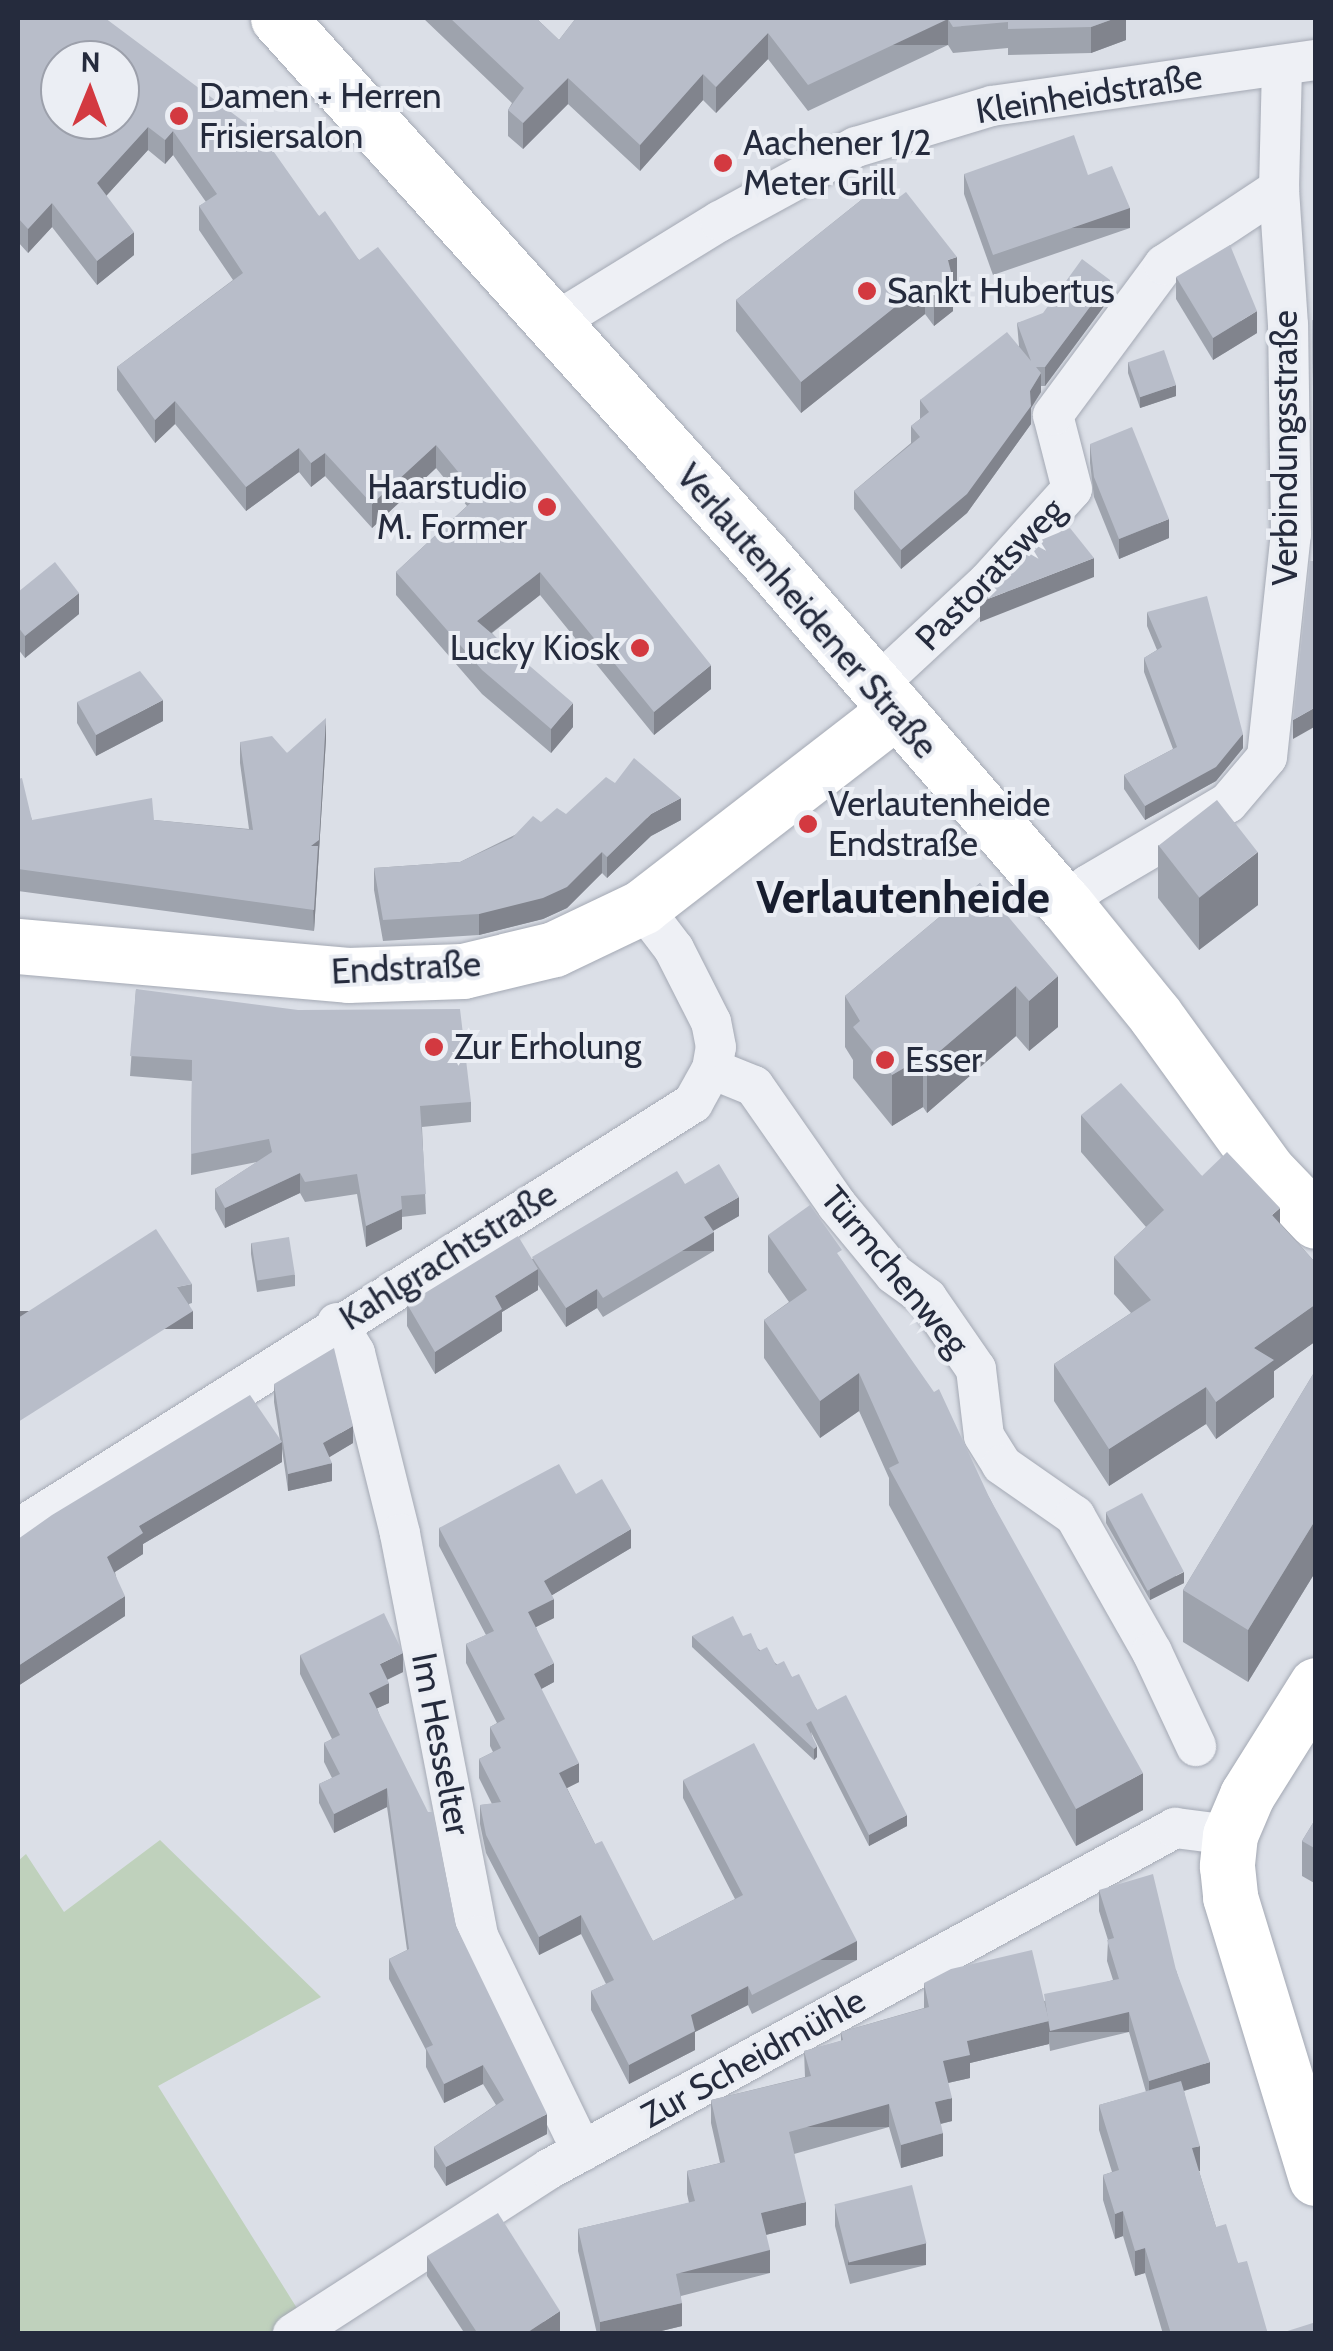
<!DOCTYPE html>
<html>
<head>
<meta charset="utf-8">
<style>
  body { margin:0 }
  #map { position:relative; width:1333px; height:2351px; overflow:hidden; background:#dbdfe7; font-family:Cabin,sans-serif }
  div>[style] { position:absolute }
  .green>* { inset:0; background:#bfd1bc }
  .roads { filter:drop-shadow(0 0 2px #a4a9b4) drop-shadow(0 0 2px #a4a9b4) }
  .street>* { height:40px; margin:-20px; padding:0 20px; transform-origin:20px; border-radius:20px; background:#eef0f5 }
  .secondary>* { height:55px; margin:-27.5px; padding:0 27.5px; transform-origin:27.5px; border-radius:27.5px; background:#fff }
  .wall>* { inset:0; background:#9ea3ad }
  .shaded-wall>* { inset:0; background:#81848d; transform-origin:0 0 }
  .building>* { inset:0; background:#b8bdc9; transform-origin:0 0 }
  .dots>* { width:28px; height:28px; translate:-50% -50%; box-sizing:border-box; border:5px solid #ebeef4; border-radius:50% }
  span { translate:-50% -50%; white-space:nowrap; text-align:center; line-height:1.15; -webkit-text-stroke:8px #ebeef4; paint-order:stroke }
  .street-label { font-size:35px; color:#252b3d }
  .poi-label { font-size:35px; color:#252b3d }
  .left { translate:0 -50%; text-align:left }
  .right { translate:-100% -50%; text-align:right }
  .district-label { font-size:45px; color:#171d2e; font-weight:700 }
  .frame { position:absolute; inset:0; border:20px solid #252b3d; pointer-events:none }
  .north { position:absolute; left:40px; top:40px; width:100px; height:100px; box-sizing:border-box; background:#ebeef4; border:2px solid #9ca0ab; border-radius:50%; rotate:1deg; font-size:28px; font-weight:700; line-height:40px; text-align:center; color:#252b3d }
  .north::after { content:''; display:block; margin:auto; width:35px; height:45px; background:#d33940; clip-path:polygon(50% 0,100% 100%,50% 72%,0 100%) }
</style>
</head>
<body>
<div id="map">
  <div class="green">
    <i style="clip-path:polygon(160px 1840px,321px 1997px,158px 2086px,300px 2313px,269px 2333px,18px 2333px,18px 1861px,26px 1854px,64px 1912px)"></i>
  </div>
  <div class="roads">
    <div class="street">
      <i style="left:554px;top:323px;width:195px;rotate:-31.6deg"></i>
      <i style="left:720px;top:221px;width:155px;rotate:-28.6deg"></i>
      <i style="left:856px;top:147px;width:142px;rotate:-16.8deg"></i>
      <i style="left:992px;top:106px;width:327px;rotate:-8.1deg"></i>
      <i style="left:876px;top:686px;width:153px;rotate:-42.9deg"></i>
      <i style="left:988px;top:582px;width:125px;rotate:-47.9deg"></i>
      <i style="left:1072px;top:489px;width:76px;rotate:-104.4deg"></i>
      <i style="left:1053px;top:415px;width:187px;rotate:-53.5deg"></i>
      <i style="left:1164px;top:265px;width:138px;rotate:-33.5deg"></i>
      <i style="left:1066px;top:905px;width:30px;rotate:-42deg"></i>
      <i style="left:1088px;top:885px;width:162px;rotate:-30.4deg"></i>
      <i style="left:1228px;top:803px;width:60px;rotate:-49.7deg"></i>
      <i style="left:1267px;top:757px;width:224px;rotate:-83.9deg"></i>
      <i style="left:1291px;top:534px;width:209px;rotate:-90.8deg"></i>
      <i style="left:1288px;top:325px;width:136px;rotate:-93.8deg"></i>
      <i style="left:1279px;top:189px;width:124px;rotate:-88.6deg"></i>
      <i style="left:712px;top:1069px;width:45px;rotate:22deg"></i>
      <i style="left:754px;top:1086px;width:145px;rotate:55.1deg"></i>
      <i style="left:837px;top:1205px;width:89px;rotate:50.4deg"></i>
      <i style="left:894px;top:1274px;width:41px;rotate:36deg"></i>
      <i style="left:927px;top:1298px;width:86px;rotate:55.4deg"></i>
      <i style="left:976px;top:1369px;width:67px;rotate:83.2deg"></i>
      <i style="left:984px;top:1436px;width:34px;rotate:58deg"></i>
      <i style="left:1002px;top:1465px;width:89px;rotate:34.9deg"></i>
      <i style="left:1075px;top:1516px;width:156px;rotate:60.5deg"></i>
      <i style="left:1152px;top:1652px;width:104px;rotate:64.9deg"></i>
      <i style="left:337px;top:1323px;width:35px;rotate:59deg"></i>
      <i style="left:355px;top:1353px;width:187px;rotate:76deg"></i>
      <i style="left:400px;top:1534px;width:409px;rotate:79deg"></i>
      <i style="left:478px;top:1936px;width:239px;rotate:64.2deg"></i>
      <i style="left:18px;top:1529px;width:798px;rotate:-32.26deg"></i>
      <i style="left:693px;top:1103px;width:39px;rotate:-61deg"></i>
      <i style="left:712px;top:1069px;width:22px;rotate:-80deg"></i>
      <i style="left:716px;top:1047px;width:25px;rotate:-101deg"></i>
      <i style="left:711px;top:1022px;width:82px;rotate:-116.9deg"></i>
      <i style="left:674px;top:949px;width:53px;rotate:-127.3deg"></i>
      <i style="left:293px;top:2334px;width:305px;rotate:-32.8deg"></i>
      <i style="left:549px;top:2169px;width:713px;rotate:-28.58deg"></i>
      <i style="left:1175px;top:1828px;width:55px;rotate:7.3deg"></i>
    </div>
    <div class="secondary">
      <i style="left:278px;top:18px;width:729px;rotate:47.95deg"></i>
      <i style="left:766px;top:559px;width:458px;rotate:49.1deg"></i>
      <i style="left:1066px;top:905px;width:141px;rotate:51deg"></i>
      <i style="left:1155px;top:1015px;width:193px;rotate:54.1deg"></i>
      <i style="left:1268px;top:1171px;width:69px;rotate:46.2deg"></i>
      <i style="left:18px;top:946px;width:331px;rotate:5deg"></i>
      <i style="left:348px;top:975px;width:115px;rotate:-2deg"></i>
      <i style="left:463px;top:971px;width:94px;rotate:-13.6deg"></i>
      <i style="left:554px;top:949px;width:98px;rotate:-25.5deg"></i>
      <i style="left:642px;top:907px;width:322px;rotate:-37.7deg"></i>
      <i style="left:1316px;top:1685px;width:130px;rotate:122.1deg"></i>
      <i style="left:1247px;top:1795px;width:43px;rotate:113deg"></i>
      <i style="left:1230px;top:1835px;width:31px;rotate:96deg"></i>
      <i style="left:1227px;top:1866px;width:31px;rotate:84deg"></i>
      <i style="left:1230px;top:1897px;width:294px;rotate:73deg"></i>
    </div>
  </div>
  <div class="wall">
    <i style="clip-path:polygon(18px 18px,319px 216px,359px 260px,711px 689px,654px 735px,540px 595px,492px 633px,573px 727px,551px 753px,482px 694px,396px 595px,396px 572px,467px 506px,436px 468px,372px 528px,325px 476px,311px 487px,299px 472px,246px 511px,175px 424px,155px 443px,117px 390px,117px 367px,233px 280px,199px 230px,199px 206px,206px 202px,173px 155px,165px 164px,148px 150px,106px 196px,134px 255px,97px 285px,52px 227px,28px 253px,18px 242px)"></i>
    <i style="clip-path:polygon(423px 18px,536px 18px,559px 40px,576px 18px,1126px 18px,1126px 40px,1091px 53px,1008px 55px,1008px 48px,953px 53px,948px 45px,808px 111px,768px 59px,716px 113px,703px 100px,640px 171px,568px 104px,523px 149px,508px 136px,508px 110px,512px 103px)"></i>
    <i style="clip-path:polygon(964px 174px,1088px 175px,1130px 228px,993px 275px,964px 194px)"></i>
    <i style="clip-path:polygon(885px 181px,957px 288px,953px 289px,953px 311px,934px 326px,925px 314px,801px 413px,736px 331px,736px 300px)"></i>
    <i style="clip-path:polygon(1176px 277px,1257px 333px,1213px 360px,1176px 299px)"></i>
    <i style="clip-path:polygon(1110px 298px,1045px 386px,1041px 386px,1041px 392px,1031px 408px,1031px 424px,967px 513px,901px 569px,854px 509px,854px 491px,911px 443px,911px 426px,920px 419px,920px 400px,1019px 346px,1017px 323px)"></i>
    <i style="clip-path:polygon(1312px 320px,1316px 320px,1316px 456px,1314px 456px)"></i>
    <i style="clip-path:polygon(1128px 362px,1176px 396px,1140px 408px,1128px 373px)"></i>
    <i style="clip-path:polygon(1090px 444px,1169px 538px,1119px 559px,1094px 497px,1090px 463px)"></i>
    <i style="clip-path:polygon(18px 592px,79px 614px,25px 658px,18px 649px)"></i>
    <i style="clip-path:polygon(1147px 612px,1243px 748px,1216px 781px,1145px 820px,1124px 789px,1124px 775px,1173px 749px,1144px 672px,1144px 658px,1157px 650px,1147px 626px)"></i>
    <i style="clip-path:polygon(77px 702px,163px 721px,96px 756px,77px 723px)"></i>
    <i style="clip-path:polygon(326px 739px,314px 931px,18px 891px,18px 779px,32px 820px,154px 820px,249px 829px,240px 763px,240px 742px,287px 753px)"></i>
    <i style="clip-path:polygon(566px 814px,681px 820px,651px 836px,607px 878px,602px 873px,567px 908px,543px 919px,479px 935px,383px 941px,374px 890px,374px 868px,460px 862px,541px 822px)"></i>
    <i style="clip-path:polygon(1158px 845px,1258px 905px,1199px 950px,1158px 898px)"></i>
    <i style="clip-path:polygon(980px 883px,1058px 1027px,1029px 1051px,1016px 1036px,927px 1113px,923px 1107px,892px 1126px,853px 1078px,853px 1060px,845px 1047px,845px 996px)"></i>
    <i style="clip-path:polygon(136px 989px,471px 1102px,471px 1122px,422px 1127px,426px 1214px,402px 1217px,402px 1229px,366px 1247px,357px 1194px,305px 1202px,300px 1193px,225px 1228px,215px 1209px,215px 1189px,257px 1162px,191px 1175px,192px 1081px,130px 1076px)"></i>
    <i style="clip-path:polygon(1081px 1115px,1202px 1176px,1280px 1223px,1314px 1261px,1316px 1260px,1316px 1341px,1274px 1371px,1274px 1397px,1216px 1439px,1206px 1424px,1109px 1486px,1054px 1401px,1054px 1364px,1131px 1313px,1114px 1294px,1114px 1257px,1146px 1227px,1081px 1152px)"></i>
    <i style="clip-path:polygon(685px 1184px,739px 1216px,713px 1231px,714px 1251px,603px 1317px,597px 1308px,566px 1327px,538px 1285px,538px 1290px,502px 1312px,502px 1331px,435px 1374px,407px 1326px,407px 1304px,532px 1259px)"></i>
    <i style="clip-path:polygon(768px 1235px,842px 1261px,990px 1499px,1143px 1810px,1076px 1846px,889px 1505px,889px 1478px,859px 1411px,820px 1438px,764px 1358px,764px 1320px,789px 1302px,768px 1272px)"></i>
    <i style="clip-path:polygon(251px 1243px,295px 1275px,295px 1286px,257px 1292px,251px 1254px)"></i>
    <i style="clip-path:polygon(192px 1284px,192px 1303px,189px 1304px,193px 1329px,18px 1318px)"></i>
    <i style="clip-path:polygon(1315px 1371px,1316px 1571px,1248px 1682px,1183px 1642px,1183px 1590px)"></i>
    <i style="clip-path:polygon(274px 1384px,353px 1443px,329px 1457px,332px 1481px,288px 1491px,282px 1449px,282px 1462px,143px 1544px,143px 1554px,115px 1572px,125px 1616px,18px 1686px,18px 1539px,280px 1440px,274px 1402px)"></i>
    <i style="clip-path:polygon(576px 1494px,631px 1548px,552px 1595px,554px 1618px,536px 1627px,554px 1682px,541px 1689px,579px 1782px,567px 1788px,595px 1844px,653px 1941px,735px 1899px,683px 1798px,683px 1780px,857px 1960px,752px 2014px,748px 2005px,695px 2032px,695px 2050px,629px 2084px,591px 2010px,591px 1991px,606px 1984px,581px 1934px,539px 1955px,486px 1853px,480px 1824px,480px 1805px,492px 1804px,479px 1778px,479px 1759px,493px 1752px,490px 1746px,490px 1727px,497px 1723px,466px 1663px,466px 1644px,486px 1635px,439px 1546px,439px 1528px)"></i>
    <i style="clip-path:polygon(1106px 1512px,1184px 1583px,1150px 1600px,1106px 1523px)"></i>
    <i style="clip-path:polygon(692px 1636px,743px 1636px,792px 1677px,907px 1826px,869px 1846px,811px 1732px,817px 1757px,814px 1760px,692px 1647px)"></i>
    <i style="clip-path:polygon(300px 1655px,403px 1672px,387px 1680px,389px 1703px,377px 1708px,456px 1926px,547px 2134px,446px 2186px,434px 2167px,434px 2147px,496px 2105px,483px 2084px,444px 2103px,426px 2067px,426px 2050px,389px 1979px,389px 1959px,407px 1950px,387px 1807px,334px 1833px,319px 1803px,319px 1784px,332px 1778px,324px 1762px,324px 1743px,332px 1739px,300px 1674px)"></i>
    <i style="clip-path:polygon(1316px 1818px,1316px 1884px,1302px 1876px,1302px 1841px)"></i>
    <i style="clip-path:polygon(1099px 1890px,1176px 1970px,1210px 2083px,1184px 2091px,1200px 2171px,1199px 2171px,1216px 2227px,1238px 2263px,1268px 2334px,1163px 2334px,1145px 2273px,1135px 2276px,1123px 2236px,1115px 2239px,1103px 2200px,1103px 2175px,1112px 2172px,1099px 2130px,1099px 2105px,1146px 2092px,1129px 2032px,1050px 2051px,1049px 2042px,1049px 2044px,970px 2063px,970px 2078px,948px 2083px,952px 2121px,941px 2124px,943px 2156px,901px 2168px,889px 2127px,794px 2154px,806px 2225px,766px 2235px,770px 2273px,681px 2296px,682px 2326px,649px 2334px,597px 2334px,578px 2251px,578px 2229px,689px 2203px,687px 2194px,687px 2171px,720px 2163px,711px 2123px,711px 2100px,805px 2077px,804px 2051px,841px 2041px,841px 2032px,924px 2008px,924px 1983px,1044px 2001px,1113px 1980px,1107px 1961px,1108px 1940px,1099px 1911px)"></i>
    <i style="clip-path:polygon(835px 2205px,926px 2265px,850px 2284px,835px 2226px)"></i>
    <i style="clip-path:polygon(427px 2256px,560px 2331px,556px 2334px,465px 2334px,427px 2276px)"></i>
  </div>
  <div class="shaded-wall">
    <i style="clip-path:polygon(1116px 18px,1126px 18px,1126px 40px,1091px 53px,1091px 27px)"></i>
    <i style="left:948px;top:19px;width:26px;height:155px;rotate:90deg"></i>
    <i style="clip-path:polygon(768px 33px,768px 59px,716px 113px,716px 87px)"></i>
    <i style="clip-path:polygon(703px 74px,703px 100px,640px 171px,640px 145px)"></i>
    <i style="clip-path:polygon(568px 78px,568px 104px,523px 149px,523px 123px)"></i>
    <i style="clip-path:polygon(148px 127px,148px 150px,97px 206px,97px 183px)"></i>
    <i style="clip-path:polygon(173px 131px,173px 155px,165px 164px,165px 140px)"></i>
    <i style="clip-path:polygon(52px 203px,52px 227px,28px 253px,28px 229px)"></i>
    <i style="left:1130px;top:208px;width:20px;height:145px;rotate:90deg"></i>
    <i style="clip-path:polygon(134px 232px,134px 255px,97px 285px,97px 261px)"></i>
    <i style="clip-path:polygon(957px 257px,957px 288px,953px 289px,953px 311px,934px 326px,934px 295px,948px 260px)"></i>
    <i style="clip-path:polygon(1110px 280px,1110px 298px,1045px 386px,1045px 367px)"></i>
    <i style="clip-path:polygon(925px 283px,925px 314px,801px 413px,801px 382px)"></i>
    <i style="clip-path:polygon(1257px 311px,1257px 333px,1213px 360px,1213px 338px)"></i>
    <i style="clip-path:polygon(1041px 373px,1041px 392px,1031px 408px,1031px 424px,967px 513px,901px 569px,901px 550px,1030px 391px)"></i>
    <i style="clip-path:polygon(1176px 385px,1176px 396px,1140px 408px,1140px 397px)"></i>
    <i style="clip-path:polygon(175px 401px,175px 424px,155px 443px,155px 420px)"></i>
    <i style="clip-path:polygon(436px 445px,436px 468px,372px 528px,372px 504px)"></i>
    <i style="clip-path:polygon(299px 448px,299px 472px,246px 511px,246px 487px)"></i>
    <i style="clip-path:polygon(325px 453px,325px 476px,311px 487px,311px 463px)"></i>
    <i style="clip-path:polygon(1169px 519px,1169px 538px,1119px 559px,1119px 539px)"></i>
    <i style="clip-path:polygon(1094px 558px,1094px 577px,980px 622px,980px 602px)"></i>
    <i style="clip-path:polygon(540px 572px,540px 595px,477px 644px,477px 621px)"></i>
    <i style="clip-path:polygon(79px 593px,79px 614px,25px 658px,25px 636px)"></i>
    <i style="clip-path:polygon(711px 665px,711px 689px,654px 735px,654px 712px)"></i>
    <i style="clip-path:polygon(163px 700px,163px 721px,96px 756px,96px 735px)"></i>
    <i style="clip-path:polygon(573px 703px,573px 727px,551px 753px,551px 729px)"></i>
    <i style="clip-path:polygon(1316px 707px,1316px 726px,1293px 739px,1293px 720px)"></i>
    <i style="clip-path:polygon(326px 718px,326px 739px,314px 931px,311px 846px)"></i>
    <i style="clip-path:polygon(1243px 734px,1243px 748px,1216px 781px,1145px 820px,1145px 806px)"></i>
    <i style="clip-path:polygon(681px 798px,681px 820px,651px 836px,607px 878px,607px 857px,651px 814px)"></i>
    <i style="clip-path:polygon(602px 852px,602px 873px,567px 908px,543px 919px,479px 935px,479px 914px)"></i>
    <i style="clip-path:polygon(1258px 852px,1258px 905px,1199px 950px,1199px 898px)"></i>
    <i style="clip-path:polygon(1058px 976px,1058px 1027px,1029px 1051px,1029px 1001px)"></i>
    <i style="clip-path:polygon(1016px 986px,1016px 1036px,927px 1113px,927px 1062px)"></i>
    <i style="clip-path:polygon(923px 1057px,923px 1107px,892px 1126px,892px 1075px)"></i>
    <i style="clip-path:polygon(300px 1173px,300px 1193px,225px 1228px,225px 1208px)"></i>
    <i style="clip-path:polygon(739px 1197px,739px 1216px,704px 1236px,704px 1217px)"></i>
    <i style="clip-path:polygon(1280px 1208px,1280px 1245px,1272px 1215px)"></i>
    <i style="clip-path:polygon(402px 1209px,402px 1229px,366px 1247px,366px 1226px)"></i>
    <i style="left:714px;top:1232px;width:19px;height:129px;rotate:90deg"></i>
    <i style="clip-path:polygon(538px 1269px,538px 1290px,502px 1312px,502px 1331px,435px 1374px,435px 1352px,495px 1296px)"></i>
    <i style="clip-path:polygon(597px 1289px,597px 1308px,566px 1327px,566px 1308px)"></i>
    <i style="clip-path:polygon(1316px 1304px,1316px 1341px,1274px 1371px,1274px 1397px,1216px 1439px,1216px 1402px,1254px 1348px)"></i>
    <i style="left:193px;top:1311px;width:18px;height:207px;rotate:90deg"></i>
    <i style="clip-path:polygon(859px 1373px,859px 1411px,820px 1438px,820px 1401px)"></i>
    <i style="clip-path:polygon(1206px 1387px,1206px 1424px,1109px 1486px,1109px 1449px)"></i>
    <i style="clip-path:polygon(353px 1426px,353px 1443px,323px 1461px,323px 1443px)"></i>
    <i style="clip-path:polygon(282px 1442px,282px 1462px,143px 1544px,143px 1554px,107px 1577px,107px 1557px,139px 1526px)"></i>
    <i style="clip-path:polygon(332px 1463px,332px 1481px,288px 1491px,288px 1474px)"></i>
    <i style="clip-path:polygon(1316px 1519px,1316px 1571px,1248px 1682px,1248px 1630px)"></i>
    <i style="clip-path:polygon(631px 1529px,631px 1548px,544px 1600px,544px 1581px)"></i>
    <i style="clip-path:polygon(1184px 1572px,1184px 1583px,1150px 1600px,1150px 1589px)"></i>
    <i style="clip-path:polygon(125px 1596px,125px 1616px,18px 1686px,18px 1666px)"></i>
    <i style="clip-path:polygon(554px 1599px,554px 1618px,528px 1631px,528px 1612px)"></i>
    <i style="clip-path:polygon(403px 1653px,403px 1672px,380px 1683px,380px 1664px)"></i>
    <i style="clip-path:polygon(554px 1663px,554px 1682px,534px 1693px,534px 1674px)"></i>
    <i style="clip-path:polygon(389px 1683px,389px 1703px,369px 1712px,369px 1693px)"></i>
    <i style="clip-path:polygon(817px 1746px,817px 1757px,814px 1760px,814px 1749px)"></i>
    <i style="clip-path:polygon(579px 1763px,579px 1782px,559px 1792px,559px 1773px)"></i>
    <i style="clip-path:polygon(1143px 1773px,1143px 1810px,1076px 1846px,1076px 1809px)"></i>
    <i style="clip-path:polygon(387px 1788px,387px 1807px,334px 1833px,334px 1814px)"></i>
    <i style="clip-path:polygon(907px 1815px,907px 1826px,869px 1846px,869px 1835px)"></i>
    <i style="clip-path:polygon(581px 1915px,581px 1934px,539px 1955px,539px 1937px)"></i>
    <i style="left:857px;top:1941px;width:19px;height:118px;rotate:90deg"></i>
    <i style="clip-path:polygon(748px 1986px,748px 2005px,695px 2032px,695px 2050px,629px 2084px,629px 2065px,691px 2015px)"></i>
    <i style="left:1129px;top:2012px;width:20px;height:81px;rotate:90deg"></i>
    <i style="clip-path:polygon(1049px 2021px,1049px 2044px,970px 2063px,970px 2078px,943px 2084px,943px 2061px,967px 2041px)"></i>
    <i style="clip-path:polygon(1210px 2062px,1210px 2083px,1149px 2101px,1149px 2081px)"></i>
    <i style="clip-path:polygon(483px 2065px,483px 2084px,444px 2103px,444px 2084px)"></i>
    <i style="clip-path:polygon(952px 2098px,952px 2121px,935px 2125px,935px 2102px)"></i>
    <i style="left:889px;top:2104px;width:23px;height:104px;rotate:90deg"></i>
    <i style="clip-path:polygon(547px 2114px,547px 2134px,446px 2186px,446px 2167px)"></i>
    <i style="clip-path:polygon(943px 2133px,943px 2156px,901px 2168px,901px 2145px)"></i>
    <i style="clip-path:polygon(1200px 2146px,1200px 2171px,1192px 2173px,1192px 2148px)"></i>
    <i style="clip-path:polygon(806px 2202px,806px 2225px,761px 2236px,761px 2213px)"></i>
    <i style="clip-path:polygon(1123px 2211px,1123px 2236px,1115px 2239px,1115px 2214px)"></i>
    <i style="left:926px;top:2243px;width:22px;height:78px;rotate:90deg"></i>
    <i style="clip-path:polygon(1145px 2248px,1145px 2273px,1135px 2276px,1135px 2251px)"></i>
    <i style="left:770px;top:2250px;width:23px;height:97px;rotate:90deg"></i>
    <i style="clip-path:polygon(682px 2303px,682px 2326px,649px 2334px,600px 2334px,600px 2322px)"></i>
    <i style="clip-path:polygon(560px 2311px,560px 2331px,556px 2334px,525px 2334px)"></i>
  </div>
  <div class="building">
    <i style="clip-path:polygon(evenodd,18px 18px,105px 18px,251px 127px,255px 125px,319px 216px,325px 211px,359px 260px,378px 247px,711px 665px,654px 712px,540px 572px,477px 621px,573px 703px,551px 729px,482px 670px,396px 572px,478px 496px,436px 445px,372px 504px,325px 453px,311px 463px,299px 448px,246px 487px,175px 401px,155px 420px,117px 367px,243px 273px,199px 206px,217px 194px,173px 131px,165px 140px,148px 127px,97px 183px,134px 232px,97px 261px,52px 203px,28px 229px,18px 218px,18px 18px,60px 60px,120px 60px,120px 120px,60px 120px,60px 60px)"></i>
    <i style="clip-path:polygon(450px 18px,536px 18px,559px 40px,576px 18px,1116px 18px,1091px 27px,1008px 29px,1008px 22px,953px 27px,948px 19px,808px 85px,768px 33px,716px 87px,703px 74px,640px 145px,568px 78px,523px 123px,508px 110px,524px 88px)"></i>
    <i style="clip-path:polygon(1074px 135px,1088px 175px,1112px 166px,1130px 208px,993px 255px,964px 174px)"></i>
    <i style="clip-path:polygon(885px 181px,898px 198px,906px 192px,957px 257px,948px 260px,953px 280px,934px 295px,925px 283px,801px 382px,736px 300px)"></i>
    <i style="clip-path:polygon(1230px 245px,1257px 311px,1213px 338px,1176px 277px)"></i>
    <i style="clip-path:polygon(1082px 259px,1110px 280px,1045px 367px,1036px 367px,1041px 373px,1030px 391px,1031px 406px,967px 494px,901px 550px,854px 491px,920px 437px,911px 426px,929px 412px,920px 400px,1007px 332px,1031px 361px,1017px 323px,1043px 313px)"></i>
    <i style="clip-path:polygon(1312px 320px,1316px 320px,1316px 435px,1314px 435px)"></i>
    <i style="left:1164px;top:350px;width:37px;height:38px;rotate:71deg"></i>
    <i style="clip-path:polygon(1132px 427px,1169px 519px,1119px 539px,1094px 477px,1090px 444px)"></i>
    <i style="clip-path:polygon(1070px 528px,1094px 558px,980px 602px,1041px 540px)"></i>
    <i style="clip-path:polygon(1310px 561px,1316px 561px,1316px 707px,1293px 720px)"></i>
    <i style="clip-path:polygon(55px 562px,79px 593px,25px 636px,18px 627px,18px 592px)"></i>
    <i style="clip-path:polygon(1207px 596px,1243px 734px,1216px 767px,1145px 806px,1124px 775px,1177px 747px,1144px 658px,1162px 647px,1147px 612px)"></i>
    <i style="clip-path:polygon(140px 671px,163px 700px,96px 735px,77px 702px)"></i>
    <i style="clip-path:polygon(326px 718px,319px 840px,311px 846px,318px 846px,314px 910px,18px 869px,18px 779px,22px 778px,32px 820px,152px 798px,154px 820px,253px 830px,240px 742px,272px 736px,287px 753px)"></i>
    <i style="clip-path:polygon(634px 758px,681px 798px,651px 814px,607px 857px,602px 852px,567px 887px,543px 898px,479px 914px,383px 920px,374px 868px,460px 862px,512px 838px,533px 816px,541px 822px,557px 808px,566px 814px,606px 777px,615px 783px)"></i>
    <i style="left:1217px;top:800px;width:66px;height:74px;rotate:52deg"></i>
    <i style="clip-path:polygon(980px 883px,1058px 976px,1029px 1001px,1016px 986px,927px 1062px,923px 1057px,892px 1075px,853px 1027px,860px 1021px,845px 996px)"></i>
    <i style="clip-path:polygon(136px 989px,298px 1010px,460px 1009px,471px 1102px,420px 1106px,426px 1194px,401px 1196px,402px 1209px,366px 1226px,357px 1174px,305px 1182px,300px 1173px,225px 1208px,215px 1189px,272px 1152px,269px 1139px,191px 1154px,192px 1060px,130px 1056px)"></i>
    <i style="clip-path:polygon(1121px 1083px,1202px 1176px,1227px 1152px,1280px 1208px,1272px 1215px,1314px 1261px,1316px 1260px,1316px 1304px,1254px 1348px,1274px 1360px,1216px 1402px,1206px 1387px,1109px 1449px,1054px 1364px,1151px 1300px,1114px 1257px,1164px 1210px,1081px 1115px)"></i>
    <i style="clip-path:polygon(719px 1164px,739px 1197px,704px 1217px,714px 1232px,603px 1298px,597px 1289px,566px 1308px,532px 1257px,677px 1171px,685px 1184px)"></i>
    <i style="clip-path:polygon(810px 1205px,842px 1250px,837px 1253px,934px 1392px,939px 1389px,990px 1499px,1143px 1773px,1076px 1809px,889px 1468px,899px 1463px,859px 1373px,820px 1401px,764px 1320px,807px 1290px,768px 1235px)"></i>
    <i style="clip-path:polygon(156px 1229px,192px 1284px,177px 1287px,193px 1311px,18px 1422px,18px 1318px)"></i>
    <i style="clip-path:polygon(518px 1236px,538px 1269px,495px 1296px,502px 1309px,435px 1352px,407px 1304px)"></i>
    <i style="left:289px;top:1237px;width:38px;height:38px;rotate:81deg"></i>
    <i style="clip-path:polygon(334px 1348px,353px 1426px,323px 1443px,332px 1463px,288px 1474px,274px 1384px)"></i>
    <i style="clip-path:polygon(1315px 1371px,1316px 1519px,1248px 1630px,1183px 1590px)"></i>
    <i style="clip-path:polygon(250px 1395px,282px 1442px,139px 1526px,143px 1533px,107px 1557px,125px 1596px,18px 1666px,18px 1539px,52px 1515px)"></i>
    <i style="clip-path:polygon(559px 1464px,576px 1494px,602px 1479px,631px 1529px,544px 1581px,554px 1599px,528px 1612px,554px 1663px,534px 1674px,579px 1763px,559px 1773px,595px 1844px,602px 1841px,653px 1941px,743px 1895px,683px 1780px,754px 1743px,857px 1941px,752px 1995px,748px 1986px,691px 2015px,695px 2031px,629px 2065px,591px 1991px,614px 1980px,581px 1915px,539px 1937px,486px 1835px,480px 1805px,501px 1802px,479px 1759px,501px 1748px,490px 1727px,505px 1719px,466px 1644px,494px 1631px,439px 1528px)"></i>
    <i style="left:1142px;top:1493px;width:89px;height:41px;rotate:62deg"></i>
    <i style="clip-path:polygon(384px 1613px,403px 1653px,380px 1664px,389px 1683px,369px 1693px,428px 1812px,433px 1812px,456px 1926px,547px 2114px,446px 2167px,434px 2147px,504px 2100px,483px 2065px,444px 2084px,426px 2048px,433px 2045px,389px 1959px,409px 1949px,387px 1788px,334px 1814px,319px 1784px,340px 1774px,324px 1743px,340px 1735px,300px 1655px)"></i>
    <i style="clip-path:polygon(733px 1616px,743px 1636px,751px 1633px,759px 1651px,767px 1647px,776px 1665px,784px 1661px,792px 1677px,799px 1674px,817px 1710px,846px 1695px,907px 1815px,869px 1835px,811px 1721px,806px 1724px,817px 1746px,814px 1749px,692px 1636px)"></i>
    <i style="clip-path:polygon(1316px 1818px,1316px 1849px,1302px 1841px)"></i>
    <i style="clip-path:polygon(1153px 1874px,1176px 1970px,1210px 2062px,1149px 2081px,1129px 2012px,1050px 2031px,1044px 1994px,1119px 1979px,1107px 1940px,1114px 1938px,1099px 1890px)"></i>
    <i style="clip-path:polygon(1032px 1950px,1049px 2021px,967px 2041px,970px 2055px,943px 2061px,952px 2098px,935px 2102px,943px 2133px,901px 2145px,889px 2104px,789px 2132px,806px 2202px,761px 2213px,770px 2250px,676px 2274px,682px 2303px,600px 2322px,578px 2229px,695px 2201px,687px 2171px,725px 2162px,711px 2100px,811px 2076px,804px 2051px,843px 2040px,841px 2032px,929px 2007px,924px 1983px,951px 1969px)"></i>
    <i style="clip-path:polygon(1181px 2081px,1200px 2146px,1192px 2148px,1216px 2227px,1226px 2224px,1238px 2263px,1247px 2261px,1268px 2334px,1171px 2334px,1145px 2248px,1135px 2251px,1123px 2211px,1115px 2214px,1103px 2175px,1119px 2170px,1099px 2105px)"></i>
    <i style="left:912px;top:2185px;width:60px;height:80px;rotate:76deg"></i>
    <i style="clip-path:polygon(498px 2213px,560px 2311px,525px 2334px,478px 2334px,427px 2256px)"></i>
    <i style="clip-path:polygon(1316px 2322px,1316px 2334px,1278px 2334px)"></i>
  </div>
  <div class="dots">
    <i style="left:179px;top:116px;background:#d33940"></i>
    <i style="left:723px;top:163px;background:#d33940"></i>
    <i style="left:867px;top:291px;background:#d33940"></i>
    <i style="left:547px;top:507px;background:#d33940"></i>
    <i style="left:640px;top:648px;background:#d33940"></i>
    <i style="left:808px;top:824px;background:#d33940"></i>
    <i style="left:434px;top:1047px;background:#d33940"></i>
    <i style="left:885px;top:1060px;background:#d33940"></i>
  </div>
  <div class="street-label">
    <span style="left:1089px;top:94px;rotate:-9deg">Kleinheidstraße</span>
    <span style="left:1285px;top:448px;rotate:-90deg">Verbindungsstraße</span>
    <span style="left:990px;top:574px;rotate:-46deg">Pastoratsweg</span>
    <span style="left:807px;top:611px;rotate:49deg">Verlautenheidener Straße</span>
    <span style="left:406px;top:968px;rotate:-3deg">Endstraße</span>
    <span style="left:448px;top:1256px;rotate:-32deg">Kahlgrachtstraße</span>
    <span style="left:895px;top:1271px;rotate:50deg">Türmchenweg</span>
    <span style="left:441px;top:1744px;rotate:79deg">Im Hesselter</span>
    <span style="left:753px;top:2058px;rotate:-29deg">Zur Scheidmühle</span>
  </div>
  <div class="poi-label">
    <span class="left" style="left:199px;top:116px">Damen + Herren<br>Frisiersalon</span>
    <span class="left" style="left:743px;top:163px">Aachener 1/2<br>Meter Grill</span>
    <span class="left" style="left:887px;top:291px">Sankt Hubertus</span>
    <span class="right" style="left:527px;top:507px">Haarstudio<br>M. Former</span>
    <span class="right" style="left:620px;top:648px">Lucky Kiosk</span>
    <span class="left" style="left:828px;top:824px">Verlautenheide<br>Endstraße</span>
    <span class="left" style="left:454px;top:1047px">Zur Erholung</span>
    <span class="left" style="left:905px;top:1060px">Esser</span>
  </div>
  <div class="district-label">
    <span style="left:903px;top:898px">Verlautenheide</span>
  </div>
  <div class="frame"></div>
  <div class="north">N</div>
</div>
</body>
</html>
